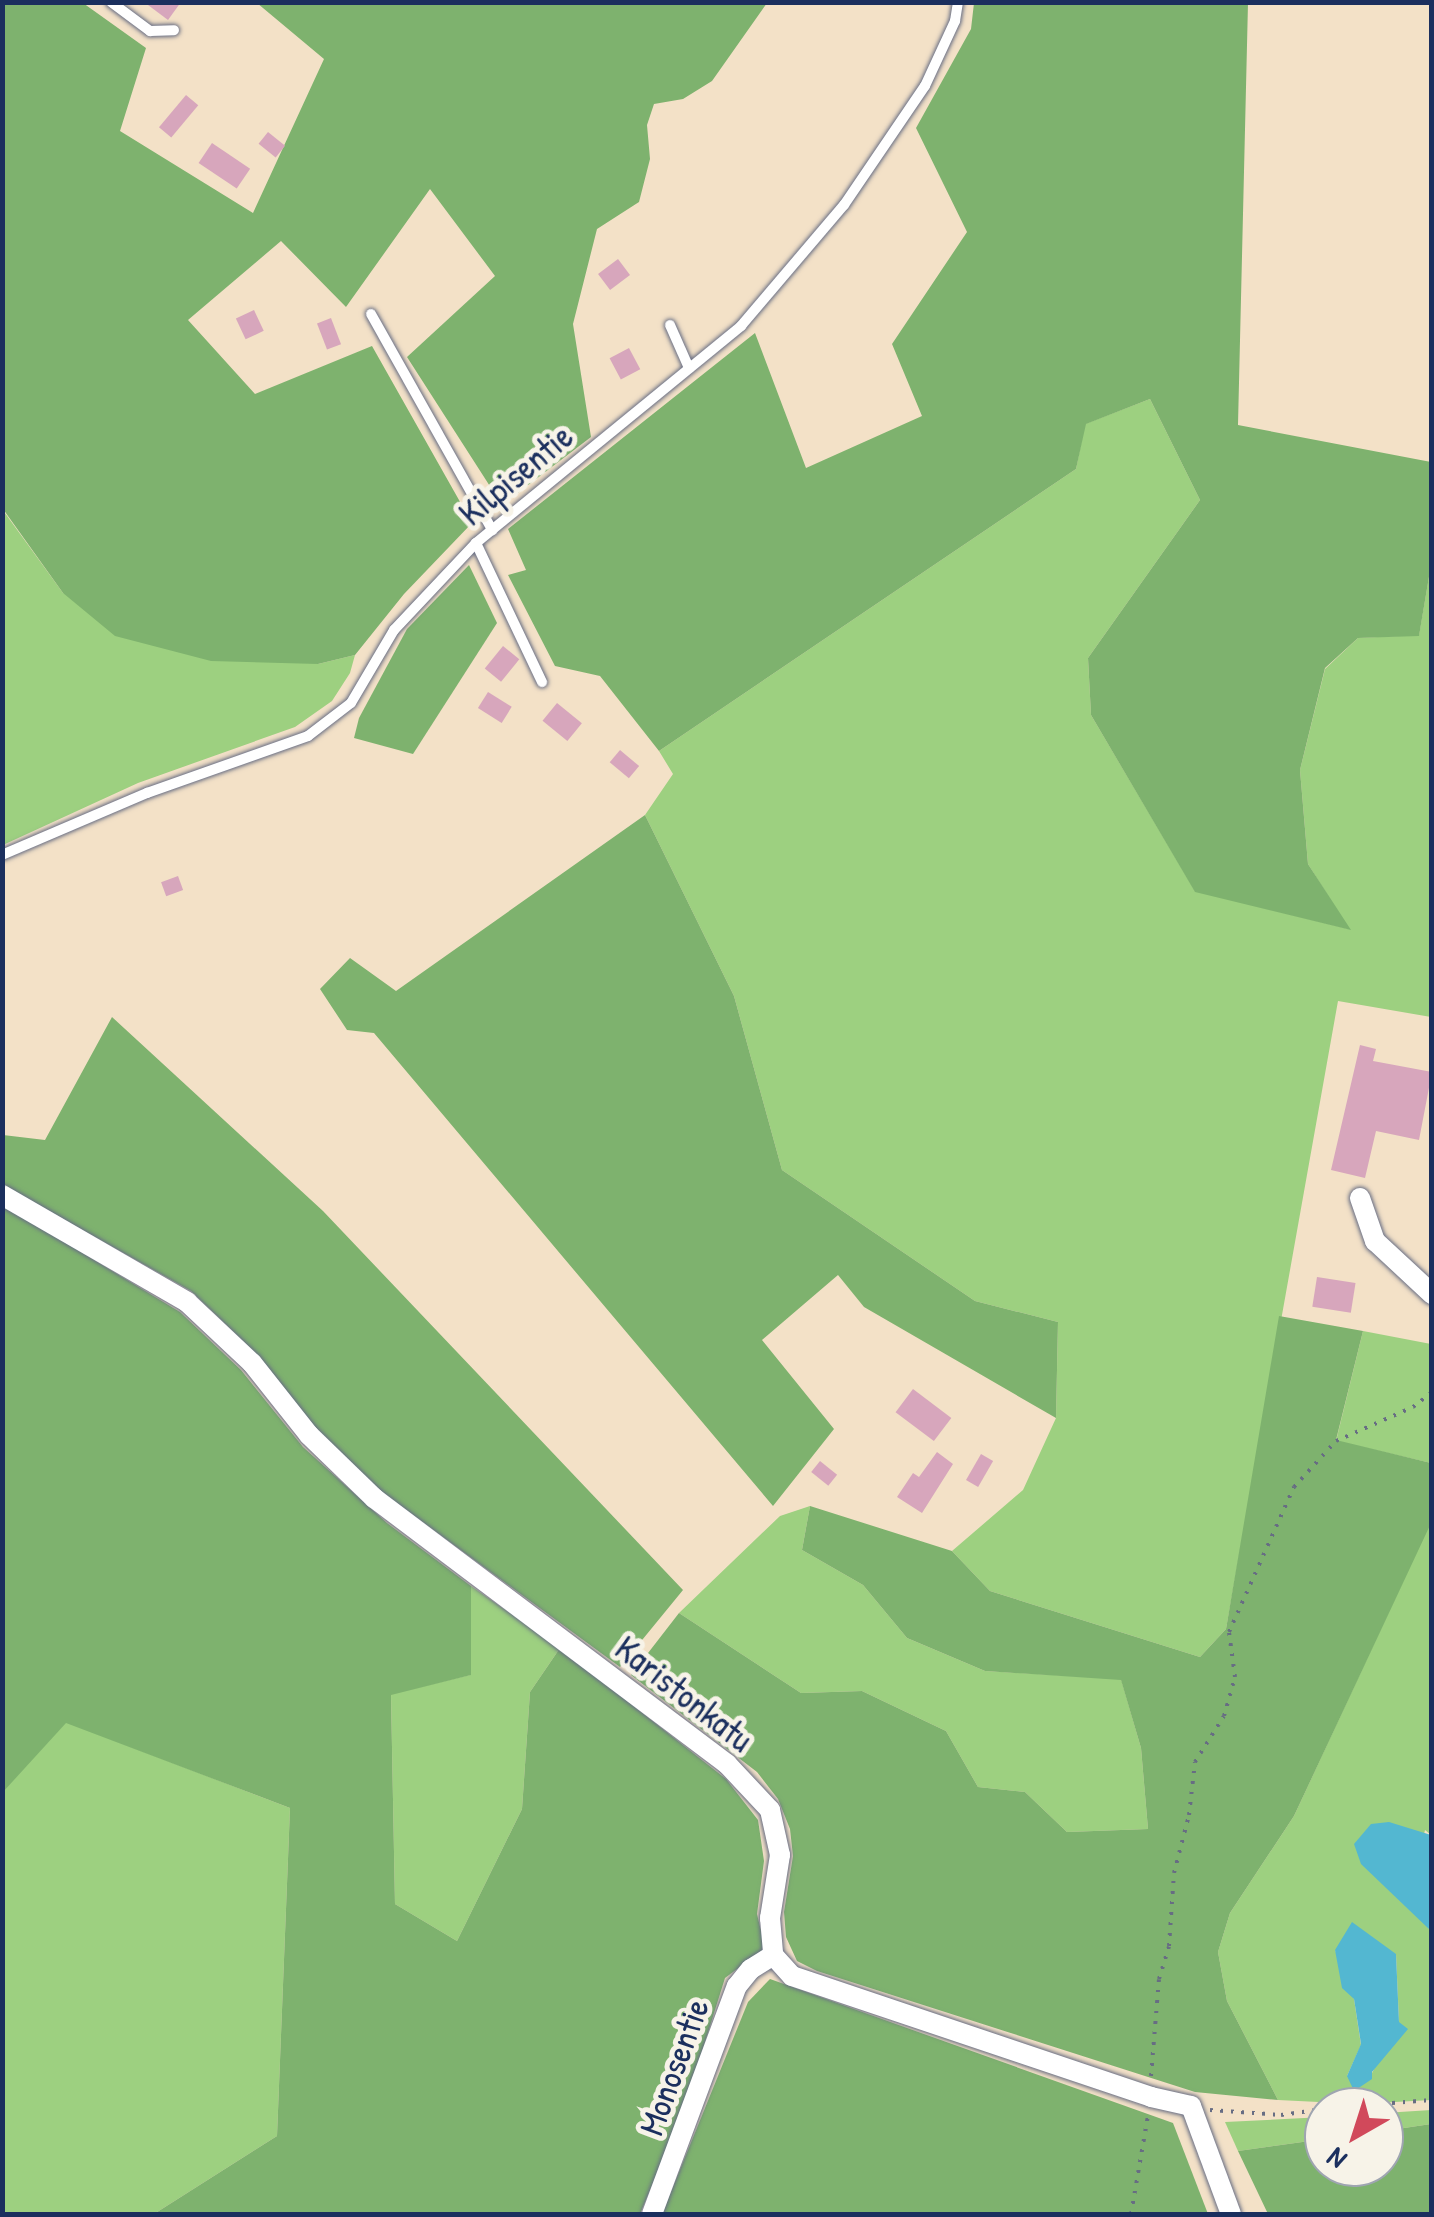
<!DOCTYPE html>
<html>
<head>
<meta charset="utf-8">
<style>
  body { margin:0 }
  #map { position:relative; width:1434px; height:2217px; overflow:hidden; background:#f3e1c7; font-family:"Patrick Hand",sans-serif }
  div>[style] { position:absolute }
  .green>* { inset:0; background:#9dd080 }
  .forest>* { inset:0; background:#7eb26e }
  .water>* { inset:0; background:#53b7d1 }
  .building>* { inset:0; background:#d7a6bc; transform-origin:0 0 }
  .path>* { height:4px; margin-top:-2px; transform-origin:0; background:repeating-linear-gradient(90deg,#676d83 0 2.5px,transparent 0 10.5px) }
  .roads { filter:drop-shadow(0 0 2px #676d83) drop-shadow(0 0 2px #676d83) }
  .service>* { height:10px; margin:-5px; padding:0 5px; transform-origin:5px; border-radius:5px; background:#fff }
  .minor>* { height:20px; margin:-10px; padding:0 10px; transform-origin:10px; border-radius:10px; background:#fff }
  span { translate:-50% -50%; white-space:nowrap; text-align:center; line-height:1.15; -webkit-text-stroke:10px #f7f3e8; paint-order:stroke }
  .street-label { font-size:35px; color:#1b2f5e }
  .frame { position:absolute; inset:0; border:5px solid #1b2f5e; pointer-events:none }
  .north { position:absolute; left:1304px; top:2087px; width:100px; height:100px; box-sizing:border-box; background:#f7f3e8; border:2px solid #9fa5b1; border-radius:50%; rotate:219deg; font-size:28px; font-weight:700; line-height:40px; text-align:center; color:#1b2f5e }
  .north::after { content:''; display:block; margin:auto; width:35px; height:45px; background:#d1495b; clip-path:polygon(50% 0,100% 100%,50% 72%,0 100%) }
</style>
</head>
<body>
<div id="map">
  <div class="green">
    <i style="clip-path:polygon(1150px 399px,1200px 500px,1088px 658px,1091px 715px,1195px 891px,1349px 929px,1308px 864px,1300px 770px,1325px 669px,1358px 638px,1419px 635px,1431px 565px,1431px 1017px,1338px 1001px,1226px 1629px,1200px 1657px,990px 1591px,952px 1551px,1023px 1490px,1056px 1418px,1058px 1322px,975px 1301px,782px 1170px,734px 996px,645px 815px,673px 774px,659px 751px,1076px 469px,1085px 424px)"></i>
    <i style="clip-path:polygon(2px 509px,63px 593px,318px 664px,355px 655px,350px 673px,332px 701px,295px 727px,138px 783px,3px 845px)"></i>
    <i style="clip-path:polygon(1363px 1331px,1431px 1344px,1431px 1463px,1336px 1441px)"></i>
    <i style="clip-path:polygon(810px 1506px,802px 1550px,863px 1585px,907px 1638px,985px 1671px,1121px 1679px,1141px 1748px,1148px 1829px,1067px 1832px,1025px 1792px,978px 1787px,946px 1731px,862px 1691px,801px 1693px,679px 1613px,780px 1516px)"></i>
    <i style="clip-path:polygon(evenodd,1431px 1521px,1431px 1835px,1425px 1830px,1408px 1905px,1431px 1931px,1431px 2100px,1359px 2104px,1278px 2100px,1227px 2001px,1218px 1952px,1230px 1913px,1294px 1816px,1431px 1521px,1335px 1950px,1396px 1954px,1399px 2022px,1372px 2073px,1347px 2076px,1361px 2045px,1354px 1999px,1335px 1950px)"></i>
    <i style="clip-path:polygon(471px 1586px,560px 1648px,530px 1692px,522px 1809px,457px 1941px,395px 1904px,391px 1694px,470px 1675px)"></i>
    <i style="clip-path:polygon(66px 1722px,290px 1808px,277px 2136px,154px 2214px,3px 2214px,2px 1792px)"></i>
    <i style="clip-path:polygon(1431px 2110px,1431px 2124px,1384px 2131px,1384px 2113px)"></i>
    <i style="clip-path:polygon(1324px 2117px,1324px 2139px,1238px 2151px,1225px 2122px)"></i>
  </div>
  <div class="forest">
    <i style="clip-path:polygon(2px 3px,83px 3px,146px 48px,120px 131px,253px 213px,324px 59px,257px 3px,767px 3px,712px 81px,683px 99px,654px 104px,647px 125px,650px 159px,639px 202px,597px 229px,573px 324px,591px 437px,502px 505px,407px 357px,495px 276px,430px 189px,346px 307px,281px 241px,188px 320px,255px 394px,372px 346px,472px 523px,404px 594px,355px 655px,318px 664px,211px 661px,115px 636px,63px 593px,3px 509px)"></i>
    <i style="clip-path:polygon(974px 3px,1248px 3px,1238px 425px,1431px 462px,1431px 565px,1419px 636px,1358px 638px,1325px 668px,1300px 770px,1308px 864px,1351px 930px,1195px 892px,1091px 715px,1088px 658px,1200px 500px,1150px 399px,1086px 424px,1076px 469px,659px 751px,600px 676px,555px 666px,508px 575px,526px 570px,508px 529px,755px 333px,806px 468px,922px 416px,892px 344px,967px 232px,916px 128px,971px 29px)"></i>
    <i style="clip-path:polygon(469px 565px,497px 623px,413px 754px,354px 738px,359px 718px,407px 629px)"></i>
    <i style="clip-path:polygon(645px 815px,734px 996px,782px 1170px,975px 1301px,1058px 1322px,1056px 1418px,864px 1307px,838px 1275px,762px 1340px,834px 1429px,773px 1506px,374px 1033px,347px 1030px,320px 989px,350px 958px,396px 991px)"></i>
    <i style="clip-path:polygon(112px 1017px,323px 1211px,683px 1590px,620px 1667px,371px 1484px,312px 1427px,259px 1356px,191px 1291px,3px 1185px,3px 1135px,45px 1140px)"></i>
    <i style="clip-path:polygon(3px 1205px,180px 1312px,241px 1370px,303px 1447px,387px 1523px,471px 1586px,471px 1675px,391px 1695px,395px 1904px,457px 1941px,522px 1809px,530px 1692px,560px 1648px,726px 1779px,758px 1820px,764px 1861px,757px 1914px,765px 1948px,725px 1978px,685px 2106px,640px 2214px,154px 2214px,277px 2136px,290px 1808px,66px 1723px,3px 1792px)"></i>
    <i style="clip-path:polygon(1279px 1316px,1363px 1331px,1336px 1440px,1431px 1463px,1432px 1521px,1294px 1816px,1230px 1913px,1218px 1952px,1227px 2001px,1278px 2100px,1195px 2092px,817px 1971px,797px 1961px,786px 1937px,784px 1912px,793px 1856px,790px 1829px,778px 1799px,757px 1772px,631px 1675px,679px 1613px,801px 1693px,862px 1691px,946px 1731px,978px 1787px,1025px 1792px,1067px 1832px,1148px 1829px,1141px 1748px,1121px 1680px,985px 1671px,907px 1638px,863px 1585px,802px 1550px,810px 1506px,952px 1551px,990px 1591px,1200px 1657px,1226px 1629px)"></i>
    <i style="clip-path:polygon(770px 1979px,1173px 2123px,1208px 2214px,662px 2214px,748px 2002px)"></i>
    <i style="clip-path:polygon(1431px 2124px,1431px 2214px,1268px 2214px,1238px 2151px,1324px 2139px,1324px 2167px,1384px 2167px,1384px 2131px)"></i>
  </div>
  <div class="water">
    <i style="clip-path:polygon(1389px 1822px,1431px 1835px,1431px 1931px,1361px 1864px,1354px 1844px,1371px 1824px)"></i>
    <i style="clip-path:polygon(1352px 1922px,1396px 1954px,1399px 2022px,1408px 2029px,1372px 2072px,1372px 2079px,1354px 2091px,1347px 2076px,1361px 2044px,1354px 1999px,1342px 1988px,1335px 1950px)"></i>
  </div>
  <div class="building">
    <i style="clip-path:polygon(144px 2px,181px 2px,168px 20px)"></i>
    <i style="left:186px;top:95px;width:16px;height:42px;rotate:40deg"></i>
    <i style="left:268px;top:132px;width:22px;height:15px;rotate:39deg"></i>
    <i style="left:212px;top:143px;width:46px;height:24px;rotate:34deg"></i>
    <i style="left:618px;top:259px;width:20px;height:25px;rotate:53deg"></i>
    <i style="left:254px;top:310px;width:23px;height:20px;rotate:65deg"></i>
    <i style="left:331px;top:318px;width:28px;height:15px;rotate:69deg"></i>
    <i style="left:629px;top:348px;width:24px;height:22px;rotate:62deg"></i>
    <i style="left:516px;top:469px;width:17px;height:24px;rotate:54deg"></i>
    <i style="left:503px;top:646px;width:21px;height:29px;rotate:39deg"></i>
    <i style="left:488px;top:692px;width:28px;height:19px;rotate:32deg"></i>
    <i style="left:557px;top:703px;width:32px;height:23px;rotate:39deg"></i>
    <i style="left:620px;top:750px;width:25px;height:16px;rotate:40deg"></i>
    <i style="left:178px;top:876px;width:15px;height:18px;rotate:70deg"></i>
    <i style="clip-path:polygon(1360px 1045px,1376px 1049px,1373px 1061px,1432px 1072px,1419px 1140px,1376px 1131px,1365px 1178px,1331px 1170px)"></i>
    <i style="left:1317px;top:1277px;width:39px;height:30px;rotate:9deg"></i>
    <i style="left:913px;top:1389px;width:48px;height:29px;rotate:37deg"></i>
    <i style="clip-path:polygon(937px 1452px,953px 1464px,922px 1513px,897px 1497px,913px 1473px,919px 1477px)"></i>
    <i style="left:981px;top:1454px;width:14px;height:30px;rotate:30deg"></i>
    <i style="left:820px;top:1461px;width:22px;height:14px;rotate:39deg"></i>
  </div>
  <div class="path">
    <i style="left:1151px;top:2076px;width:97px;rotate:-85.3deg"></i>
    <i style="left:1159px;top:1979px;width:34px;rotate:-73deg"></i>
    <i style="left:1169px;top:1946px;width:73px;rotate:-86.1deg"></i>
    <i style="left:1174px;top:1873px;width:60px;rotate:-75.5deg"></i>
    <i style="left:1189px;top:1815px;width:53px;rotate:-83.5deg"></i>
    <i style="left:1195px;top:1762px;width:54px;rotate:-57.8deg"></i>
    <i style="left:1224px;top:1716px;width:41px;rotate:-74.2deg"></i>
    <i style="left:1235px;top:1677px;width:45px;rotate:-97.6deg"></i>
    <i style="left:1229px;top:1632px;width:159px;rotate:-65.9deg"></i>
    <i style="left:1294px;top:1487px;width:62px;rotate:-47.6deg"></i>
    <i style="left:1336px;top:1441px;width:84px;rotate:-23.8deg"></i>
    <i style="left:1413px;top:1407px;width:24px;rotate:-38deg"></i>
    <i style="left:1340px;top:2107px;width:92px;rotate:-4.4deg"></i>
    <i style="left:1210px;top:2110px;width:71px;rotate:4deg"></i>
    <i style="left:1281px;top:2115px;width:43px;rotate:-7.9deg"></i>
    <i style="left:1131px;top:2214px;width:99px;rotate:-80.2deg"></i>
  </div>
  <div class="roads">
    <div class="service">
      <i style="left:111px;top:2px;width:49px;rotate:36.6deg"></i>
      <i style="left:150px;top:31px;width:24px;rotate:-2deg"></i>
      <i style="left:371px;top:314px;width:248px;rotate:60.7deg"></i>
      <i style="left:670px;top:325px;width:47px;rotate:66.2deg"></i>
      <i style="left:476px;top:543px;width:154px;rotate:64.6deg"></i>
      <i style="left:2px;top:855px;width:158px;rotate:-23.2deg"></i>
      <i style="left:147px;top:793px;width:171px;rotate:-19.5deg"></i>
      <i style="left:308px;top:736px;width:54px;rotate:-37.5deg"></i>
      <i style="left:351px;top:703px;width:85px;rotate:-59.5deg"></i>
      <i style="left:394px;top:630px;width:120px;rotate:-46.7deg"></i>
      <i style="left:476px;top:543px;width:343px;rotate:-39.3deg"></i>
      <i style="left:741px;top:326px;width:159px;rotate:-49.6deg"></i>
      <i style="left:844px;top:205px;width:144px;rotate:-55.8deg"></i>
      <i style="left:925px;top:86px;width:72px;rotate:-65.2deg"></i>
      <i style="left:955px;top:21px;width:19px;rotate:-81deg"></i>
    </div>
    <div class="minor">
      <i style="left:2px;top:1195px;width:214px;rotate:30deg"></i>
      <i style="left:187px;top:1302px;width:89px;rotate:43.2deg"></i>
      <i style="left:252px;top:1363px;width:92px;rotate:51.6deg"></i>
      <i style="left:309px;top:1435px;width:91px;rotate:44.1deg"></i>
      <i style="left:374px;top:1498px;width:442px;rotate:37deg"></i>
      <i style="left:727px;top:1764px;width:63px;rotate:46.9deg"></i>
      <i style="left:770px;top:1810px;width:46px;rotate:77.5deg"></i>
      <i style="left:780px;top:1855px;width:64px;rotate:99deg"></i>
      <i style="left:770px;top:1918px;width:37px;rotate:85deg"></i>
      <i style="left:773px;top:1955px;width:28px;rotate:48deg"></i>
      <i style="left:792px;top:1976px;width:379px;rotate:18.6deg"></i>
      <i style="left:1151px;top:2097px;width:41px;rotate:12.7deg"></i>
      <i style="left:1191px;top:2106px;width:115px;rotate:69.7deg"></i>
      <i style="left:1360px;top:1198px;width:46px;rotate:70.8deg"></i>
      <i style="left:1375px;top:1241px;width:78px;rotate:42.9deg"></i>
      <i style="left:652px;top:2214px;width:243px;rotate:-69.6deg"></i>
      <i style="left:737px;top:1986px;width:22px;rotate:-51deg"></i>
      <i style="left:751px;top:1969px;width:26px;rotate:-32deg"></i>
    </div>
  </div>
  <div class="street-label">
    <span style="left:516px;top:475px;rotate:-40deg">Kilpisentie</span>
    <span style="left:684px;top:1694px;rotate:38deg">Karistonkatu</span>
    <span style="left:674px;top:2067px;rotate:-70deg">Monosentie</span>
  </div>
  <div class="frame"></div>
  <div class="north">N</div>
</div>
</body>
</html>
